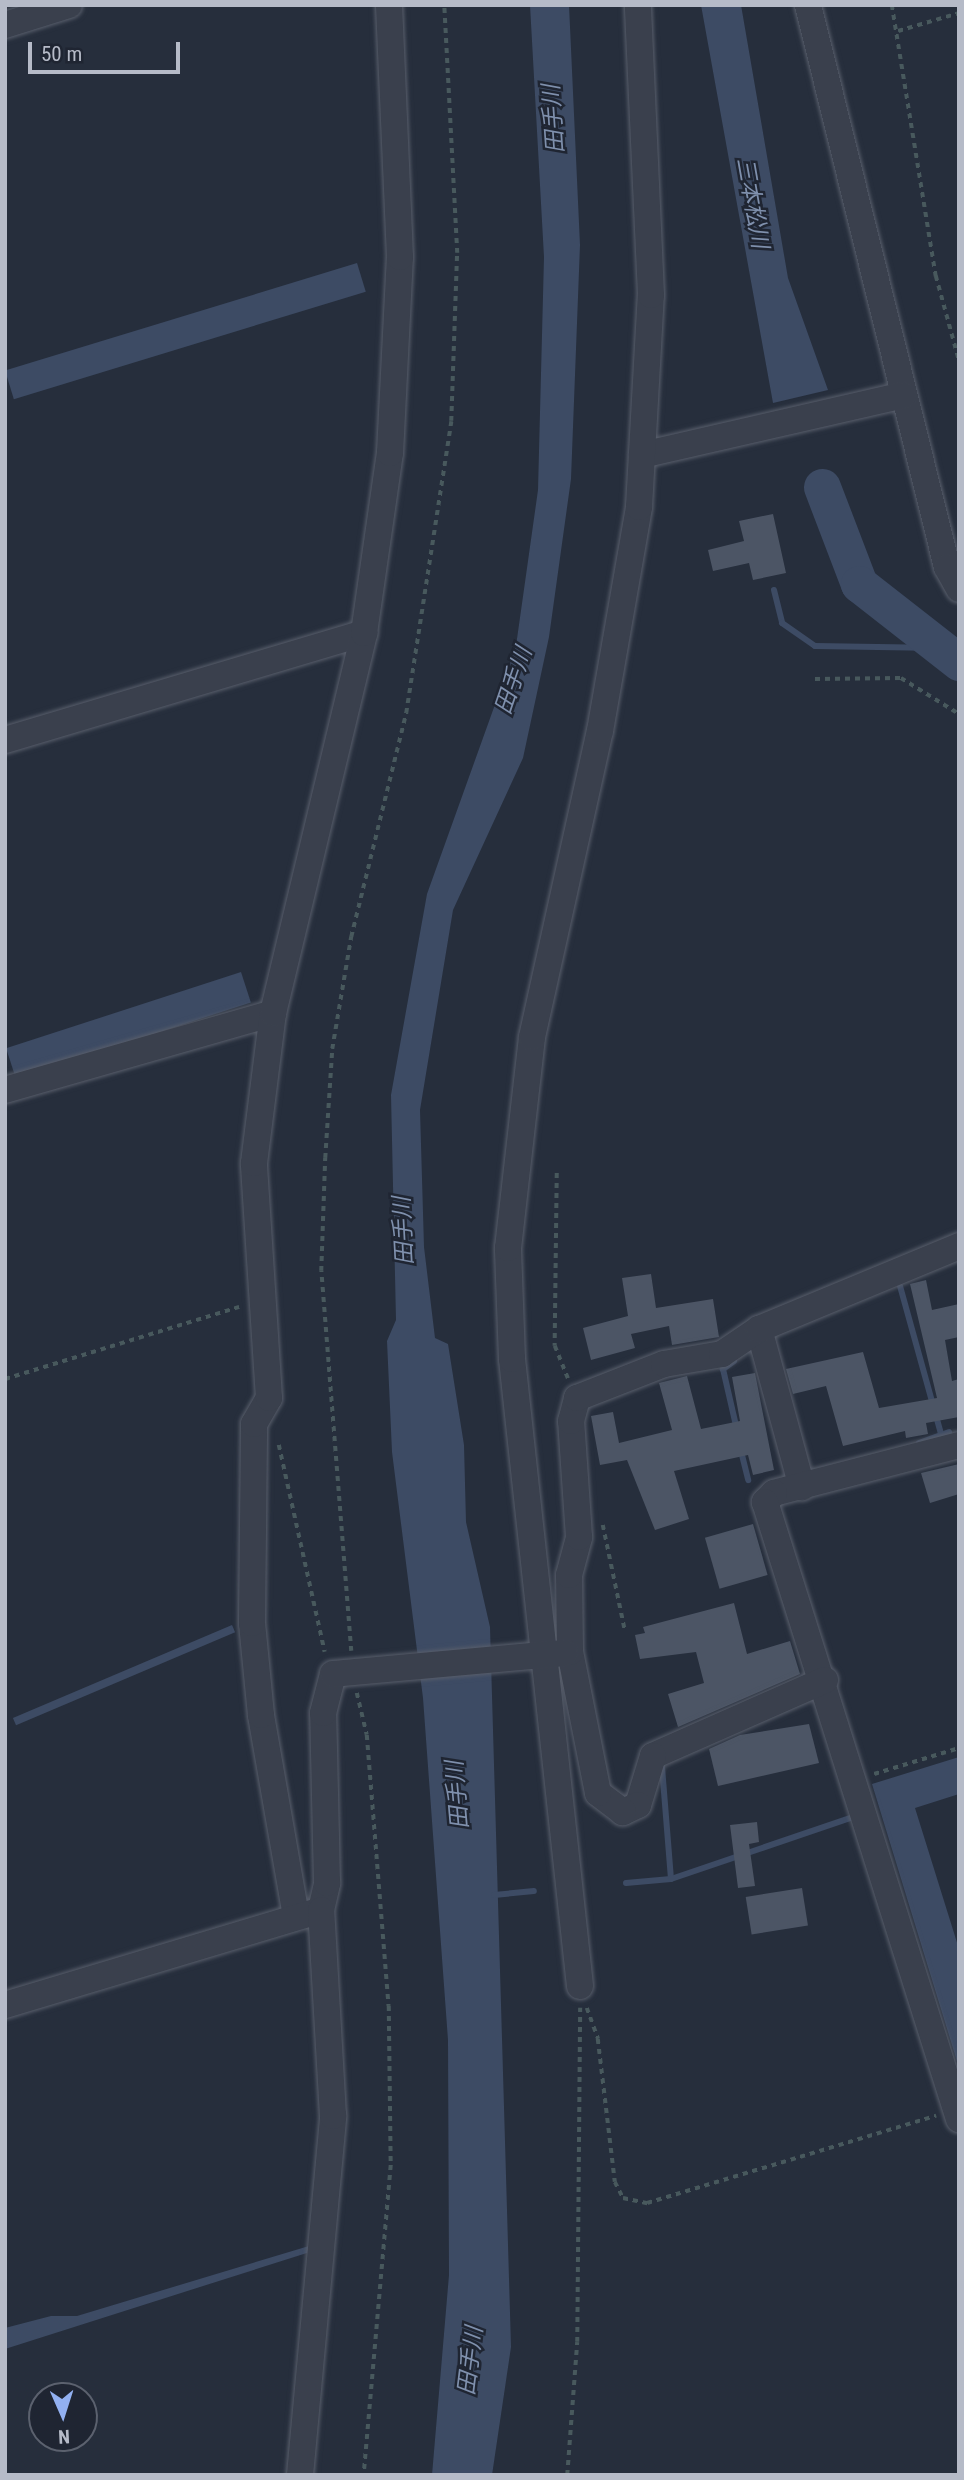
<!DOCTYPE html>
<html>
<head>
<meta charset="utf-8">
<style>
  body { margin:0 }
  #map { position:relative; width:964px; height:2480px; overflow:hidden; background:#262e3c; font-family:"Roboto Condensed","Noto Sans JP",sans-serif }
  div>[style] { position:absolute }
  .water>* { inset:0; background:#3d4b64; transform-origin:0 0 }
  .stream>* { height:6px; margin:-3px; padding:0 3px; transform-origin:3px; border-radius:3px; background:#3d4b64 }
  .river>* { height:37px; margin:-18.5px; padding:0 18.5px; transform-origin:18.5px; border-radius:18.5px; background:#3d4b64 }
  .building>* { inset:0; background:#4c5565; transform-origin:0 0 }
  .path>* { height:3.5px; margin-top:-1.75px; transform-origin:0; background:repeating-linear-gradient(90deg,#48595d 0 5px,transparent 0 10px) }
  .roads { filter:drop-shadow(0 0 2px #585e6b) drop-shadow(0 0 2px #585e6b) }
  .minor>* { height:26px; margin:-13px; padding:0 13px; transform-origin:13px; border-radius:13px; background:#3a404d }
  span { translate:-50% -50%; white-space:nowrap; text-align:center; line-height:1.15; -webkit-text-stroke:5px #1f2532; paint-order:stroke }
  .water-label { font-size:23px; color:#7f90ad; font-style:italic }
  .frame { position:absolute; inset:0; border:7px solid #b6bbc8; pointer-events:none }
  .north { position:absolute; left:28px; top:2382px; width:70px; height:70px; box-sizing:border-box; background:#1f2532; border:2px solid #5b616e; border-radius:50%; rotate:177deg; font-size:19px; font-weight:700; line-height:28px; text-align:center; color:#b6bbc8 }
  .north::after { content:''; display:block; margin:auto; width:24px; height:32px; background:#92b0f1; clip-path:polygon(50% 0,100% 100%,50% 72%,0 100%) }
  .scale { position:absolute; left:28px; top:42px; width:152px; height:32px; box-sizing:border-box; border:4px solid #b6bbc8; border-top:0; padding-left:9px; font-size:21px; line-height:24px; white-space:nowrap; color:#b6bbc8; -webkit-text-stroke:5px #1f2532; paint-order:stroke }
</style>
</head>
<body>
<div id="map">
  <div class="water">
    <i style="clip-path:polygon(530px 5px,569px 5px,580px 245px,571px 479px,549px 637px,523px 758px,453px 910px,420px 1110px,424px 1247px,435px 1338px,448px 1344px,464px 1445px,466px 1522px,490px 1627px,511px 2347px,492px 2475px,432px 2475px,449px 2275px,448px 2040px,423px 1698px,392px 1452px,387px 1341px,396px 1320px,391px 1095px,427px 894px,516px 646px,538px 490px,544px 257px)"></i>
    <i style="clip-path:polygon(701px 5px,741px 5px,788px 278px,828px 390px,773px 403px)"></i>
    <i style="left:357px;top:263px;width:30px;height:368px;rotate:73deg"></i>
    <i style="left:241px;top:972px;width:32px;height:247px;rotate:72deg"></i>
    <i style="left:232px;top:1625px;width:8px;height:238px;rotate:67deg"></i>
    <i style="clip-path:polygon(959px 1757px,959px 1794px,915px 1808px,959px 1949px,959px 2068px,872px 1784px)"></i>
    <i style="clip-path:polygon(309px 2246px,310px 2252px,5px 2349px,5px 2328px,51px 2316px,77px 2316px)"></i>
  </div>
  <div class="stream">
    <i style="left:774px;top:590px;width:34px;rotate:76deg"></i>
    <i style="left:782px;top:623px;width:40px;rotate:34.9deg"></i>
    <i style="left:815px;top:646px;width:125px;rotate:0.9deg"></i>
    <i style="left:900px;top:1286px;width:154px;rotate:74.5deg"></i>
    <i style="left:734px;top:1361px;width:14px;rotate:144deg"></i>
    <i style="left:723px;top:1369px;width:63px;rotate:77.1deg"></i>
    <i style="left:919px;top:1443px;width:32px;rotate:-20deg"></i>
    <i style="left:741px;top:1451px;width:30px;rotate:76deg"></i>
    <i style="left:662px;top:1767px;width:112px;rotate:85.4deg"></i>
    <i style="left:626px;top:1883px;width:45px;rotate:-5.1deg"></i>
    <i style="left:671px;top:1879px;width:192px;rotate:-18.8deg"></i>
    <i style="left:494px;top:1895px;width:40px;rotate:-5.7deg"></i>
  </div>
  <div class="river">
    <i style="left:822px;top:487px;width:104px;rotate:69.1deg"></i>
    <i style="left:859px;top:584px;width:127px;rotate:38deg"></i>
  </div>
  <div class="building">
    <i style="clip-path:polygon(773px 514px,786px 573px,753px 580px,749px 563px,713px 571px,708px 550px,744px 541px,739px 521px)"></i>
    <i style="clip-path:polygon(651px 1274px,656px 1308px,713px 1299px,719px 1337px,672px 1345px,669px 1326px,631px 1334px,635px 1348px,591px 1360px,583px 1328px,628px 1316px,622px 1278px)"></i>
    <i style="clip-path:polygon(926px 1280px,932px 1310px,959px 1304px,959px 1337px,945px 1340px,952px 1381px,959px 1379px,959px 1417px,926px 1423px,928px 1434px,906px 1438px,905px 1431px,843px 1446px,826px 1386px,793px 1394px,786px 1369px,863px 1352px,879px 1408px,937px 1398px,910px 1284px)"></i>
    <i style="clip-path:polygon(755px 1373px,774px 1470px,753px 1475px,748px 1455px,674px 1471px,689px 1519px,655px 1530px,627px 1460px,600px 1465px,591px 1416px,613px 1412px,619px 1443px,672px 1430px,659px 1383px,687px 1376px,701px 1429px,740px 1421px,732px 1377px)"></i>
    <i style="clip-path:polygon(959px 1464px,959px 1494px,930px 1503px,921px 1473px)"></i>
    <i style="left:753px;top:1524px;width:53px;height:50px;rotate:74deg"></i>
    <i style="clip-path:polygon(734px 1603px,747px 1654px,790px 1641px,800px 1674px,678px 1727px,668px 1694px,704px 1683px,696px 1652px,640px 1659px,635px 1635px,645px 1633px,643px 1627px)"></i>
    <i style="clip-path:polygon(809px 1724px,819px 1763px,718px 1786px,709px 1749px,740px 1735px)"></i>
    <i style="clip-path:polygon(757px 1822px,759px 1842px,749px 1844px,755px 1886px,738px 1888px,730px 1825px)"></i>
    <i style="left:802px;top:1888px;width:38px;height:57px;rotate:81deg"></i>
  </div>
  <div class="path">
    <i style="left:892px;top:5px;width:275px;rotate:80.8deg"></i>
    <i style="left:936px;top:276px;width:87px;rotate:74.7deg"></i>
    <i style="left:898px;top:31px;width:64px;rotate:-16.4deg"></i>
    <i style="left:815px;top:679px;width:86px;rotate:-0.7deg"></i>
    <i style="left:901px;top:678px;width:68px;rotate:31.8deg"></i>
    <i style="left:557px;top:1173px;width:173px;rotate:90.7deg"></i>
    <i style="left:555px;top:1346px;width:35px;rotate:68deg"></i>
    <i style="left:5px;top:1379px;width:245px;rotate:-17.1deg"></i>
    <i style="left:279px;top:1445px;width:212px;rotate:77.5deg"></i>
    <i style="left:603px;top:1525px;width:107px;rotate:78.2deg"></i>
    <i style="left:351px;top:1651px;width:381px;rotate:-94.5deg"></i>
    <i style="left:321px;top:1271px;width:113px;rotate:-88deg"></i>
    <i style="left:325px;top:1158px;width:109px;rotate:-86.3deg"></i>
    <i style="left:332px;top:1049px;width:114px;rotate:-80.4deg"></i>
    <i style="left:351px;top:937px;width:231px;rotate:-76.2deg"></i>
    <i style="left:406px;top:713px;width:295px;rotate:-81.2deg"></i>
    <i style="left:451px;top:421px;width:168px;rotate:-88deg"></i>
    <i style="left:457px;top:253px;width:248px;rotate:-93deg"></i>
    <i style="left:357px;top:1693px;width:43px;rotate:76.6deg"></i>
    <i style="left:367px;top:1735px;width:272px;rotate:85.4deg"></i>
    <i style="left:389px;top:2006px;width:159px;rotate:89.3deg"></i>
    <i style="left:391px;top:2165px;width:311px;rotate:95deg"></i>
    <i style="left:874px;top:1774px;width:89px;rotate:-17deg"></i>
    <i style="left:587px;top:2008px;width:33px;rotate:70deg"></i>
    <i style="left:598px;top:2039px;width:144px;rotate:83.2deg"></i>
    <i style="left:615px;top:2182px;width:18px;rotate:63deg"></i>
    <i style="left:623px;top:2198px;width:25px;rotate:12deg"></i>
    <i style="left:647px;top:2203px;width:302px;rotate:-16.8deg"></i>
    <i style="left:567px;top:2475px;width:133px;rotate:-85.7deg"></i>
    <i style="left:577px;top:2342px;width:334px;rotate:-89.5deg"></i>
  </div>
  <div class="roads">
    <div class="minor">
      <i style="left:808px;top:5px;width:579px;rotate:76.11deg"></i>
      <i style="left:947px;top:567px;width:25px;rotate:61deg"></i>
      <i style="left:5px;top:25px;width:67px;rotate:-17.4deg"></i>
      <i style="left:642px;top:455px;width:268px;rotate:-12.9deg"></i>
      <i style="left:5px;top:740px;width:375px;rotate:-16.6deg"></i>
      <i style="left:5px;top:1090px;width:279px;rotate:-16deg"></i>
      <i style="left:759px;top:1329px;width:164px;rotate:74.8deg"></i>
      <i style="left:959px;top:1445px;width:191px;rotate:165.5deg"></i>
      <i style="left:774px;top:1493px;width:13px;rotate:135deg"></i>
      <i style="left:765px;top:1502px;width:647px;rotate:72.55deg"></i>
      <i style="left:825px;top:1680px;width:188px;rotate:156.2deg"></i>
      <i style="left:653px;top:1756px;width:51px;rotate:107deg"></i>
      <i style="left:638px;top:1805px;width:17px;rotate:155deg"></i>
      <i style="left:623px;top:1812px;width:31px;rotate:-143deg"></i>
      <i style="left:598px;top:1793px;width:144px;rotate:-101.2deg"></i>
      <i style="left:570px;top:1652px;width:77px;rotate:-90.7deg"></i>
      <i style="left:569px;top:1575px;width:39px;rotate:-75deg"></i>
      <i style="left:579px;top:1537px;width:116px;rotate:-93.9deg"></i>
      <i style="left:571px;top:1421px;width:24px;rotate:-75deg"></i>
      <i style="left:577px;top:1398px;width:93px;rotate:-21.3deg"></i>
      <i style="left:664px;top:1364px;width:59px;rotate:-9.8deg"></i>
      <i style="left:722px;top:1354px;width:45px;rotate:-34deg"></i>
      <i style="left:759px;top:1329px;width:217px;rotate:-22.5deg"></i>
      <i style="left:296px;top:1916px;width:204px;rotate:-99.9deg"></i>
      <i style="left:261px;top:1715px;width:92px;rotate:-95.6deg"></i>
      <i style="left:252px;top:1623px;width:199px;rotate:-89.4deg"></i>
      <i style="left:254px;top:1424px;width:30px;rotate:-60deg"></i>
      <i style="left:269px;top:1398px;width:235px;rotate:-93.7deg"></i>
      <i style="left:254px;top:1163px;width:151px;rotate:-82.8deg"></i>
      <i style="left:273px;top:1013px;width:391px;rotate:-76.5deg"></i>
      <i style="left:364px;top:633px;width:182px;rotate:-81.8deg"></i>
      <i style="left:390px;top:453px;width:196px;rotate:-87.1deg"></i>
      <i style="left:400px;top:257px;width:252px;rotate:-92.5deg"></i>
      <i style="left:580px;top:1986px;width:631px;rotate:-96.19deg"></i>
      <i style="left:512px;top:1359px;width:111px;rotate:-92.1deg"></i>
      <i style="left:508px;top:1248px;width:212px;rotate:-83.5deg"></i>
      <i style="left:532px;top:1037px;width:313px;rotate:-77.5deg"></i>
      <i style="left:600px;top:731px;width:227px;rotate:-80.1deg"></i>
      <i style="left:639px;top:507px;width:212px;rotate:-86.8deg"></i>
      <i style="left:651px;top:295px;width:290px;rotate:-92.6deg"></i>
      <i style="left:5px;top:2005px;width:330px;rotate:-16.7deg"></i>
      <i style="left:321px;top:1910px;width:28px;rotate:-77deg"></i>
      <i style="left:327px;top:1883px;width:170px;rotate:-91.3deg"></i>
      <i style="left:323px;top:1713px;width:40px;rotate:-75.6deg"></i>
      <i style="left:333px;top:1674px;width:233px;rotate:-5.2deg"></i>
      <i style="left:300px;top:2475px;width:361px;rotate:-84.7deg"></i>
      <i style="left:333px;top:2116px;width:206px;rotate:-93.3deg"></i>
    </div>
  </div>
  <div class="water-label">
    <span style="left:554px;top:119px;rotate:-94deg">田手川</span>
    <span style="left:752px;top:203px;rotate:80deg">三本松川</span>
    <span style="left:514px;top:681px;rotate:-71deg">田手川</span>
    <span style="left:404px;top:1231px;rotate:-93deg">田手川</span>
    <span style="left:458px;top:1795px;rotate:-95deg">田手川</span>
    <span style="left:471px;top:2361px;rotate:-83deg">田手川</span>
  </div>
  <div class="frame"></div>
  <div class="north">N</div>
  <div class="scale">50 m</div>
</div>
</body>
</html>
